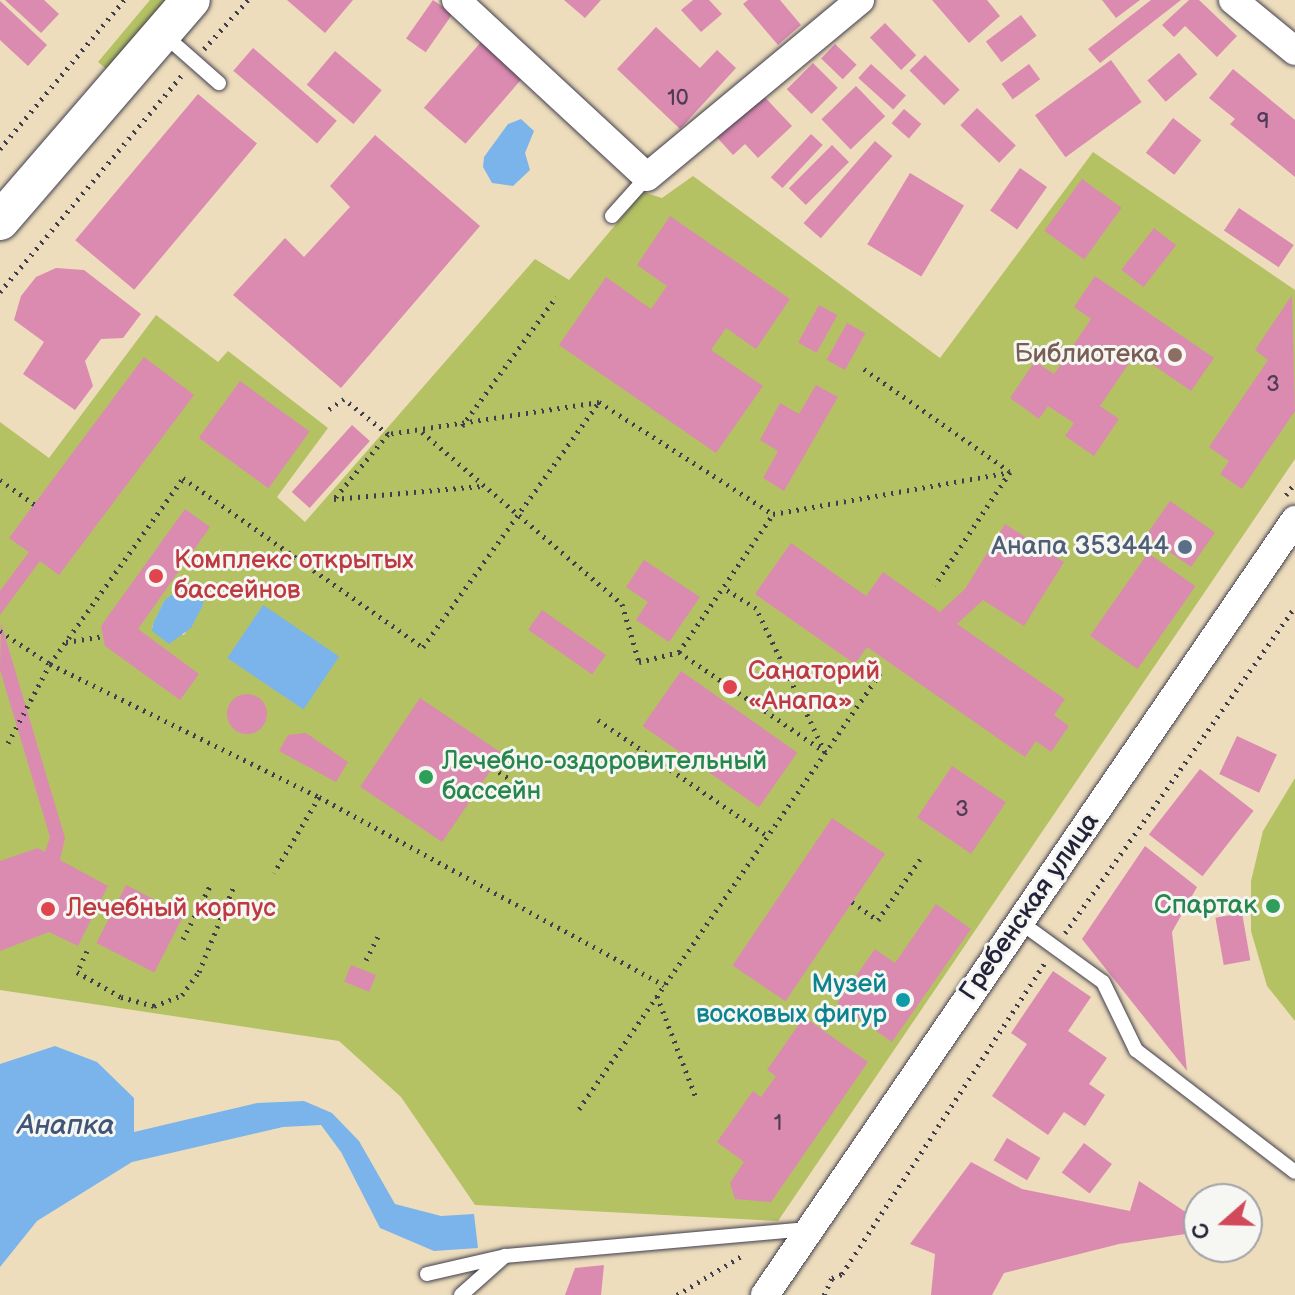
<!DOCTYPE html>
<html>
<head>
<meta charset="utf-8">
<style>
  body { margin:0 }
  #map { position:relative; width:1295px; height:1295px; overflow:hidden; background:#edddbc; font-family:"Balsamiq Sans",sans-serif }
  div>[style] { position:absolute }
  .green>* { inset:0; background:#b5c264 }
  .water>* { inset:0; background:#7bb4eb; transform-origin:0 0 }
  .building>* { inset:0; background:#db8ab0; transform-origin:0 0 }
  .round { border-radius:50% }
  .path>* { height:5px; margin-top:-2.5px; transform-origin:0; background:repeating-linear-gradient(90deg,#403e4e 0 2px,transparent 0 8px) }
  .roads { filter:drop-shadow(0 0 2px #403e4e) drop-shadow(0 0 2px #403e4e) }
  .lane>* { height:14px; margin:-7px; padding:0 7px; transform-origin:7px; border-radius:7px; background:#fff }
  .street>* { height:28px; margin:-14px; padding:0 14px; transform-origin:14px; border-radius:14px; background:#fff }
  .secondary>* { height:38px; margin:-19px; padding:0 19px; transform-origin:19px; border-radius:19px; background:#fff }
  .dots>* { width:22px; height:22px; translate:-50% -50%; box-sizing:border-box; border:4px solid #f6f6f2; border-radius:50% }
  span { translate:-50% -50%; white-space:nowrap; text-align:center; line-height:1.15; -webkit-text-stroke:6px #f6f6f2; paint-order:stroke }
  .number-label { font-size:22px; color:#503c58 }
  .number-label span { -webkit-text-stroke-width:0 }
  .education-label { font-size:26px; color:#785e54 }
  .right { translate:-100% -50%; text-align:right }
  .service-label { font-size:26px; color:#4e5e75 }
  .health-label { font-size:26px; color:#be3a42 }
  .left { translate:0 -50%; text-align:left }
  .leisure-label { font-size:26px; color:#27864d }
  .street-label { font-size:26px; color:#22223b }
  .culture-label { font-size:26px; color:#0d838f }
  .water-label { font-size:28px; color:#415579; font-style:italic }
  .north { position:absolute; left:1183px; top:1183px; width:80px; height:80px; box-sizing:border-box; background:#f6f6f2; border:2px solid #a1a1a9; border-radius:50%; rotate:250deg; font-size:22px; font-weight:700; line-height:32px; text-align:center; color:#22223b }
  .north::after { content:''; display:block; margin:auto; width:28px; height:36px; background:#d1495b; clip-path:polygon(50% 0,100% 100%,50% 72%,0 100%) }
</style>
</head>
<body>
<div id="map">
  <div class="green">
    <i style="clip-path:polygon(150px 0,169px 0,110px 72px,98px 62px)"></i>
    <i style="clip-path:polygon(evenodd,1093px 152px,1295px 290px,1295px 459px,778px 1221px,475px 1205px,401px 1097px,339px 1041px,0 990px,0 422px,49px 458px,156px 315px,218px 362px,228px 351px,328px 428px,277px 497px,305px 522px,535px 259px,569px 280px,643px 192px,662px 198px,693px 176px,940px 358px,1093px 152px,164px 601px,203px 605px,184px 635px,152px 627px,164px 601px)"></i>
    <i style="clip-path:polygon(1295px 778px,1295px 1021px,1267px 986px,1251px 931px,1251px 881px,1263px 831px)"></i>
  </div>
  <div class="water">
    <i style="clip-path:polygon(521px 119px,534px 131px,525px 153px,530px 170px,513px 186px,492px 183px,483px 167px,484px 157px,508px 124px)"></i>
    <i style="clip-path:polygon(187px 582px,205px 594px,203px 605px,191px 628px,169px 644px,152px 631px,153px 624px,164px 601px)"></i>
    <i style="left:263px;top:605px;width:92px;height:64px;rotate:34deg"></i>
    <i style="clip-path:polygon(55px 1046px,97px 1062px,134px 1098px,134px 1132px,257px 1103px,304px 1101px,332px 1113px,359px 1141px,395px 1204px,441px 1216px,474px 1214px,478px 1248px,434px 1251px,380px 1228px,341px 1152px,321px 1125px,283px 1127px,132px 1162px,37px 1221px,0 1267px,0 1064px)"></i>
  </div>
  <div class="building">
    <i style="clip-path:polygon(5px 0,44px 0,59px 14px,41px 33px)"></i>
    <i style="clip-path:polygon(287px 0,353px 0,325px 33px)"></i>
    <i style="left:433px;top:0;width:24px;height:47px;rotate:35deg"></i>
    <i style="clip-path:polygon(564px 0,601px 0,585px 18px)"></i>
    <i style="clip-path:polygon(693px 0,709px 0,722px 14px,701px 32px,681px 10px)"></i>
    <i style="clip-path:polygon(748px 0,780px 0,801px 25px,778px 45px,743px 4px)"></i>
    <i style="clip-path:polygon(932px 0,987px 0,1000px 16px,969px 43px)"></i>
    <i style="clip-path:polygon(1102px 0,1140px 0,1116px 18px)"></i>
    <i style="clip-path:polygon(1151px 0,1181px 0,1100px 63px,1088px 49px)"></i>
    <i style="clip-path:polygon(1189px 0,1199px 0,1237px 36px,1217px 57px,1185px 26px,1174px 37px,1162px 25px)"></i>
    <i style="clip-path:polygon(0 1px,47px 45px,28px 66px,0 40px)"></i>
    <i style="left:1021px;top:15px;width:26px;height:44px;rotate:53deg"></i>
    <i style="left:885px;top:23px;width:45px;height:21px;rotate:46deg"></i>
    <i style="clip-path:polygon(656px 27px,700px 68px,717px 50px,736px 68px,680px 129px,617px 69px)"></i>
    <i style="left:481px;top:42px;width:55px;height:87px;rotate:41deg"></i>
    <i style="left:835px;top:44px;width:30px;height:20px;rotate:44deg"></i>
    <i style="left:253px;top:48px;width:111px;height:30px;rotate:41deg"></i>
    <i style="left:335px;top:51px;width:61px;height:44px;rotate:40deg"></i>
    <i style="left:1179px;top:53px;width:28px;height:42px;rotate:49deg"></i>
    <i style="left:925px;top:55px;width:49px;height:22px;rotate:45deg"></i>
    <i style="left:1111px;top:60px;width:52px;height:94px;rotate:54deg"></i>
    <i style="left:813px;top:63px;width:35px;height:37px;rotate:45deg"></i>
    <i style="left:871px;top:64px;width:47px;height:19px;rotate:42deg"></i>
    <i style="left:1029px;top:64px;width:19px;height:34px;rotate:54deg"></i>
    <i style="clip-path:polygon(1233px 69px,1295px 120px,1295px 177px,1230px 124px,1235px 119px,1209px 98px)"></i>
    <i style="left:856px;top:86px;width:42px;height:48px;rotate:46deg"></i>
    <i style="clip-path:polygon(758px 90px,792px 126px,758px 158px,745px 144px,733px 155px,713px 133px)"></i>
    <i style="left:198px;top:94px;width:77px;height:191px;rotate:40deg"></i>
    <i style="left:977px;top:108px;width:54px;height:24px;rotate:44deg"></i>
    <i style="left:904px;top:109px;width:23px;height:19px;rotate:41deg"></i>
    <i style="left:1173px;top:118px;width:36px;height:44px;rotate:38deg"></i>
    <i style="left:811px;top:134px;width:16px;height:59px;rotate:43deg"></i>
    <i style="clip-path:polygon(375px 135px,480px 226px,341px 388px,233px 295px,285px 238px,304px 257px,350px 207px,330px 186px)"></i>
    <i style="left:875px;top:141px;width:23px;height:109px;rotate:41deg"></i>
    <i style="left:832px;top:145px;width:24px;height:61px;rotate:45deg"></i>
    <i style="left:1020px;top:168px;width:33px;height:52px;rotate:35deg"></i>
    <i style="left:910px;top:173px;width:63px;height:83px;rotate:31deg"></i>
    <i style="left:1082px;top:179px;width:49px;height:64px;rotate:36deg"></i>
    <i style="left:1239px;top:208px;width:66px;height:27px;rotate:34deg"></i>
    <i style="clip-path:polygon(670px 216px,790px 299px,756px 349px,726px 328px,711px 350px,763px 386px,716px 453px,559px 345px,606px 277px,651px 309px,667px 286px,637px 265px)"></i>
    <i style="left:1154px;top:228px;width:28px;height:53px;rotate:38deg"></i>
    <i style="clip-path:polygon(56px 268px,84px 270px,141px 314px,123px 338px,101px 339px,85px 361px,93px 386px,75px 410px,23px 374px,44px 342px,14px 320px,21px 296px,36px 277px)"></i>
    <i style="clip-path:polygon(1095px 276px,1214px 358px,1191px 391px,1136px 353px,1100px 406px,1119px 419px,1094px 456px,1065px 436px,1074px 423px,1048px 406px,1039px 419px,1010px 398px,1035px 361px,1054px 374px,1091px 319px,1074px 307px)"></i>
    <i style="clip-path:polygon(1292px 295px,1295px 411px,1242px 489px,1220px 474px,1229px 461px,1209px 447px,1268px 360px,1255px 350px)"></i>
    <i style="left:819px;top:305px;width:21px;height:43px;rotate:29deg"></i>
    <i style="left:847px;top:323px;width:21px;height:42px;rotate:29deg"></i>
    <i style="clip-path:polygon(144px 357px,194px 395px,59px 575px,40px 561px,0 615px,0 591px,29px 552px,9px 538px)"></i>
    <i style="left:240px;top:381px;width:86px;height:70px;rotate:36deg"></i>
    <i style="clip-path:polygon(816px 385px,838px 397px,784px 491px,763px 478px,778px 451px,760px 440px,780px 403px,799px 414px)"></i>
    <i style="left:352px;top:425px;width:24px;height:90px;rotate:42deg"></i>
    <i style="left:1170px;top:501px;width:55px;height:42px;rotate:35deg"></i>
    <i style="clip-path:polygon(185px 509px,210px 527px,138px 629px,199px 674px,180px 700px,105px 646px,101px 626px)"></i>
    <i style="clip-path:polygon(1005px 524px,1064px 562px,1024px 626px,983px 600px,957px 624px,1065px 699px,1054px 715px,1069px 726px,1051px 752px,1036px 741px,1025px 757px,867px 647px,855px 664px,755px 594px,791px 543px,866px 596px,883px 572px,940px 612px,965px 589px)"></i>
    <i style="left:1148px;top:553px;width:58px;height:101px;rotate:35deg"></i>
    <i style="clip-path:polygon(644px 560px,700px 597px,669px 642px,636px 620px,648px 602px,626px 587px)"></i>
    <i style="left:542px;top:610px;width:78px;height:24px;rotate:35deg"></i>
    <i style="clip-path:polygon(1px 623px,65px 838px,60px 860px,108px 886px,78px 946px,49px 932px,0 951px,0 861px,38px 848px,45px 852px,50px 837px,0 670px)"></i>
    <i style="left:681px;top:671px;width:142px;height:67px;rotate:35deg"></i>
    <i class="round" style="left:227px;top:694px;width:40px;height:40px"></i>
    <i style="left:420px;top:698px;width:99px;height:107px;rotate:34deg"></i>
    <i style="clip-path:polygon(306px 733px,348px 762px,336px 782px,279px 751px,288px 735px)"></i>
    <i style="left:1237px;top:736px;width:44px;height:42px;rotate:25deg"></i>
    <i style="left:952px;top:766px;width:65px;height:62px;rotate:34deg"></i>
    <i style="left:1200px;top:769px;width:68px;height:83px;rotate:38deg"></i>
    <i style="left:832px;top:818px;width:64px;height:178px;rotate:34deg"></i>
    <i style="clip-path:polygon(1145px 846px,1197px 887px,1172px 932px,1187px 1071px,1082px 939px)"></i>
    <i style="left:126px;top:885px;width:65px;height:65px;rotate:27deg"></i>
    <i style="clip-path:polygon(936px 904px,971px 929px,892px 1042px,837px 1003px,875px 949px,895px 963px)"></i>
    <i style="left:1242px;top:913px;width:48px;height:27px;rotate:80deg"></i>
    <i style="left:351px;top:965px;width:27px;height:18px;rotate:22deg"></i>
    <i style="clip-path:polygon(1053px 971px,1091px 997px,1068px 1031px,1107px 1058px,1089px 1084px,1105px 1095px,1085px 1126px,1064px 1112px,1048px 1135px,992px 1096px,1027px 1044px,1011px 1033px)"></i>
    <i style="clip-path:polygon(804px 1017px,868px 1062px,771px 1202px,735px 1199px,730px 1183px,744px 1162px,717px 1142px,753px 1091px,761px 1097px,776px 1076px,767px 1070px)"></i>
    <i style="left:1007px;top:1138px;width:39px;height:26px;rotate:31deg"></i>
    <i style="left:1084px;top:1143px;width:35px;height:37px;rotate:37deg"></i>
    <i style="clip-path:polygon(971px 1162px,1022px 1189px,1130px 1211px,1139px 1181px,1199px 1221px,1199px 1232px,1119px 1244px,1004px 1273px,992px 1295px,931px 1295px,935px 1254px,910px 1244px)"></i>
    <i style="clip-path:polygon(604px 1265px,601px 1295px,565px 1295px,575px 1268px)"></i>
  </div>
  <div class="path">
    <i style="left:204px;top:49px;width:66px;rotate:-48.1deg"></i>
    <i style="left:0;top:149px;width:194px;rotate:-50.2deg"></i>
    <i style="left:0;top:292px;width:283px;rotate:-50deg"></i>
    <i style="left:864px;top:369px;width:177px;rotate:35.1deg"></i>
    <i style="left:599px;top:402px;width:207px;rotate:32.8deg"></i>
    <i style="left:462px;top:426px;width:160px;rotate:-53.9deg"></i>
    <i style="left:422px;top:432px;width:264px;rotate:40.7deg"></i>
    <i style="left:622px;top:604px;width:60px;rotate:73.7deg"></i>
    <i style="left:639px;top:662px;width:41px;rotate:-14deg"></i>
    <i style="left:679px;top:652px;width:167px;rotate:-55.7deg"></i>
    <i style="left:773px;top:514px;width:241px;rotate:-10deg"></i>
    <i style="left:1010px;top:472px;width:136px;rotate:123.6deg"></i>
    <i style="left:388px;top:434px;width:85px;rotate:129.7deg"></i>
    <i style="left:334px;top:499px;width:151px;rotate:-5deg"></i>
    <i style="left:0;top:480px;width:42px;rotate:35.2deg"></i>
    <i style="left:1286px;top:495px;width:15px;rotate:-53deg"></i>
    <i style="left:0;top:631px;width:60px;rotate:33.4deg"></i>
    <i style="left:50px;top:664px;width:300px;rotate:26.3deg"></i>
    <i style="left:319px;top:797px;width:88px;rotate:120.6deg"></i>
    <i style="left:66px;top:642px;width:37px;rotate:-9deg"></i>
    <i style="left:679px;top:652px;width:177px;rotate:34.4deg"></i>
    <i style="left:825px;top:752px;width:160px;rotate:-115.6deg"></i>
    <i style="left:756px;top:608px;width:39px;rotate:-148deg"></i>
    <i style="left:598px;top:720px;width:204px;rotate:34.4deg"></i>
    <i style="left:8px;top:743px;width:89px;rotate:-62deg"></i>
    <i style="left:50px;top:664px;width:229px;rotate:-54.4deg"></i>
    <i style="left:183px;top:478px;width:294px;rotate:35.2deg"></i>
    <i style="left:423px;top:647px;width:302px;rotate:-54.3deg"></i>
    <i style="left:599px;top:402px;width:213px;rotate:171.4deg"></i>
    <i style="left:388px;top:434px;width:56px;rotate:-141.5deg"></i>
    <i style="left:344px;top:399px;width:22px;rotate:146deg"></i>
    <i style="left:492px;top:768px;width:59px;rotate:31.8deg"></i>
    <i style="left:319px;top:797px;width:393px;rotate:28.6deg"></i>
    <i style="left:852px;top:902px;width:32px;rotate:35deg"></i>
    <i style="left:878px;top:920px;width:79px;rotate:-55.3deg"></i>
    <i style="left:1065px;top:933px;width:399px;rotate:-54.8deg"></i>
    <i style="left:183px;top:939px;width:62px;rotate:-63deg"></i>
    <i style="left:87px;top:951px;width:23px;rotate:115deg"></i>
    <i style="left:77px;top:972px;width:51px;rotate:29.6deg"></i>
    <i style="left:121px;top:997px;width:34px;rotate:15deg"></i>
    <i style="left:154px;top:1006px;width:30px;rotate:-21deg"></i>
    <i style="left:182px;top:995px;width:29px;rotate:-54deg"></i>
    <i style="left:199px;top:972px;width:93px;rotate:-67.9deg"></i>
    <i style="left:366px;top:960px;width:31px;rotate:-63deg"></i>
    <i style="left:657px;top:996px;width:111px;rotate:69deg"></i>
    <i style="left:579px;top:1109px;width:531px;rotate:-55.35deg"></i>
    <i style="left:677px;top:1295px;width:77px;rotate:-31.2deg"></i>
    <i style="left:824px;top:1295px;width:19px;rotate:-65deg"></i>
    <i style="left:832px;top:1278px;width:11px;rotate:-22deg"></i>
    <i style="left:842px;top:1274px;width:374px;rotate:-56.9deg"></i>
  </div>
  <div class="roads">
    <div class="lane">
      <i style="left:162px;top:33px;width:76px;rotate:41.3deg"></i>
      <i style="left:612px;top:216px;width:52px;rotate:-48.1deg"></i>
      <i style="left:1020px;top:922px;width:102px;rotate:35.9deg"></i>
      <i style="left:1103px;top:982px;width:76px;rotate:64.1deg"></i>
      <i style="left:1136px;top:1050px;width:200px;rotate:37.5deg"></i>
      <i style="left:427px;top:1274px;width:76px;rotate:-12.9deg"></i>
      <i style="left:461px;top:1295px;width:59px;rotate:-41.6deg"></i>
      <i style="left:505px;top:1256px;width:303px;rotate:-5.1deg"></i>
    </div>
    <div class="street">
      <i style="left:456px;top:0;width:260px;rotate:42.8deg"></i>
      <i style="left:647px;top:177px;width:277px;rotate:-39.7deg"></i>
      <i style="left:1233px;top:0;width:80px;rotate:39.4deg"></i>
      <i style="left:765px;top:1295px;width:939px;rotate:-55.63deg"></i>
    </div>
    <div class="secondary">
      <i style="left:0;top:221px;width:292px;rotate:-49.2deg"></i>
    </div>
  </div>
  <div class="dots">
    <i style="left:1175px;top:355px;background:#8d6e63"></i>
    <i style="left:1185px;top:547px;background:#5c6f8a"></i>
    <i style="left:156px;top:576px;background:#e0444e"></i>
    <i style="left:730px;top:687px;background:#e0444e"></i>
    <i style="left:426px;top:777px;background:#2e9e5b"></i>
    <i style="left:1273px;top:906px;background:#2e9e5b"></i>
    <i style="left:48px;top:909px;background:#e0444e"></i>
    <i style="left:903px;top:1000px;background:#0f9aa8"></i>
  </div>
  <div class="number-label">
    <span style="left:678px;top:99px">10</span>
    <span style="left:1263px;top:122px">9</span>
    <span style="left:1273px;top:385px">3</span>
    <span style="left:962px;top:810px">3</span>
    <span style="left:778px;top:1124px">1</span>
  </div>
  <div class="education-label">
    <span class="right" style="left:1159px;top:355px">Библиотека</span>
  </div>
  <div class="service-label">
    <span class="right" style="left:1169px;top:547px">Анапа 353444</span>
  </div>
  <div class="health-label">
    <span class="left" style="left:174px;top:576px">Комплекс открытых<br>бассейнов</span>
    <span class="left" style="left:748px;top:687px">Санаторий<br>«Анапа»</span>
    <span class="left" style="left:66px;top:909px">Лечебный корпус</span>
  </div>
  <div class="leisure-label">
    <span class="left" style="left:442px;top:777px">Лечебно-оздоровительный<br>бассейн</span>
    <span class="right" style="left:1257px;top:906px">Спартак</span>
  </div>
  <div class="street-label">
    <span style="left:1030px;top:907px;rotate:-55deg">Гребенская улица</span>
  </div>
  <div class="culture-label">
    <span class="right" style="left:887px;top:1000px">Музей<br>восковых фигур</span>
  </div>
  <div class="water-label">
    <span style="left:66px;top:1126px">Анапка</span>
  </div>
  <div class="north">С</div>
</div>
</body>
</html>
